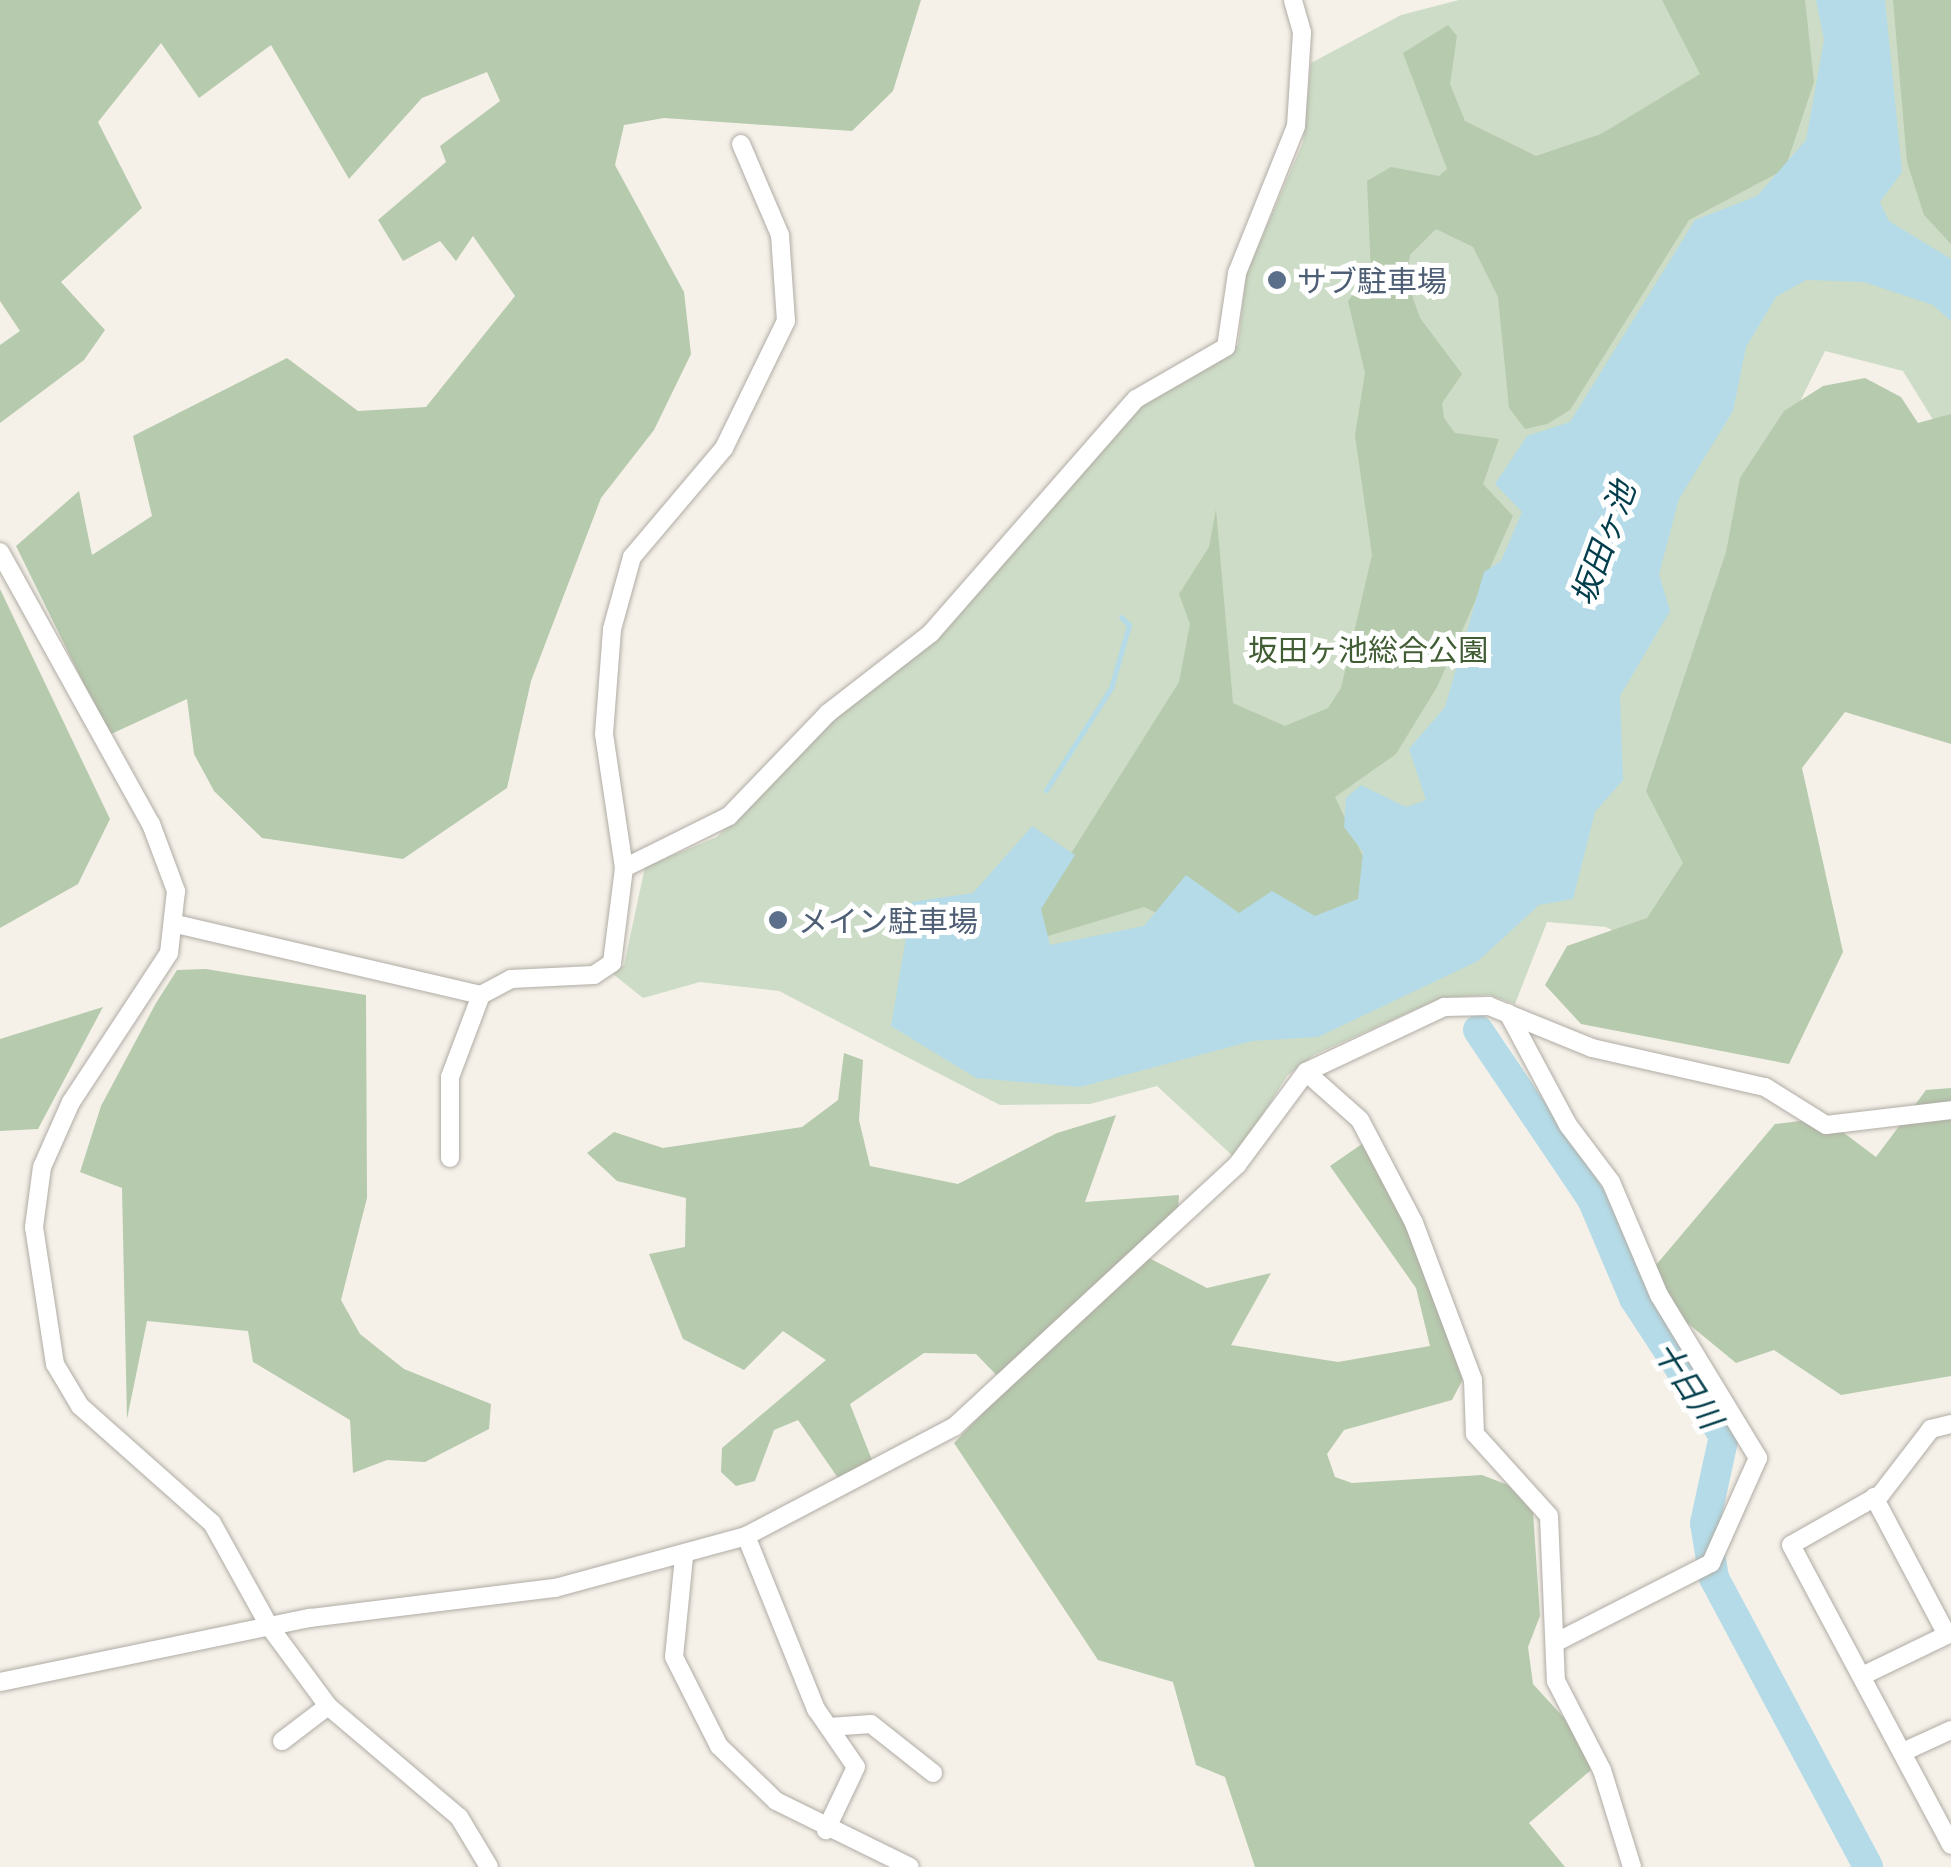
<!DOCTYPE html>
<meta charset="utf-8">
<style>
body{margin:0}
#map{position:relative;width:1951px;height:1867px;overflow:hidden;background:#f5f1e9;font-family:Barlow,"Noto Sans JP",sans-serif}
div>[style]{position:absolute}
.green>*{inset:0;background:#cddcc6}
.forest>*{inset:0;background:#b6caad}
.water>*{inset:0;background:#b4dbe7}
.stream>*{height:5px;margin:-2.5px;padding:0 2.5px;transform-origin:2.5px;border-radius:2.5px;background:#b4dbe7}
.river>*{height:30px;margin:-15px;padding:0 15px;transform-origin:15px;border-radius:15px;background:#b4dbe7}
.roads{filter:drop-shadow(0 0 2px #b0aca5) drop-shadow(0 0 2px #b0aca5)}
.minor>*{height:18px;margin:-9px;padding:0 9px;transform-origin:9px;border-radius:9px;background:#fff}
.dots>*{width:28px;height:28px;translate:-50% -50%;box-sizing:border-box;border:5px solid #fff;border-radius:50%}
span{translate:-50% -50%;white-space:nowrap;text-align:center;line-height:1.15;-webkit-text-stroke:10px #fff;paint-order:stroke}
.service-label{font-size:30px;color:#4e5e75}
.left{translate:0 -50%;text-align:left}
.park-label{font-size:30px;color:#415d33}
.water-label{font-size:32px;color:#023d4b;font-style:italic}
</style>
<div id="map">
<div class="green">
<div style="clip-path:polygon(1459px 0,1951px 0,1951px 449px,1903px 371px,1825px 351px,1735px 533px,1686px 970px,1606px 927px,1547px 922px,1515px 1004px,1489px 995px,1441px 998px,1314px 1055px,1287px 1076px,1235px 1158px,1157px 1086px,1090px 1104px,1000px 1105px,779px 991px,700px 982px,643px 998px,613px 974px,624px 965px,645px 867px,717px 837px,834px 719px,941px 636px,1140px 406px,1238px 345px,1246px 275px,1303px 142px,1311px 63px,1401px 15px)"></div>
</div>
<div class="forest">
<div style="clip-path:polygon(0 0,921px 0,893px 91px,852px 131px,664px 118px,624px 125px,615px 165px,684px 292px,691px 354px,654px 430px,601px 498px,531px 681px,507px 788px,403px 859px,262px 838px,214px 791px,194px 754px,187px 699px,109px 735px,16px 546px,79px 491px,92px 555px,152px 516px,133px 436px,287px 358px,358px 411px,426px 407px,515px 296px,473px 236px,456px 261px,440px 241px,403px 261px,378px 220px,446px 162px,440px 146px,500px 101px,487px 72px,422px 98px,349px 179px,271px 45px,199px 98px,161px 43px,98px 122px,142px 208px,61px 282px,105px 330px,84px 360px,0 423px,0 345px,20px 331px,0 301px)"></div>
<div style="clip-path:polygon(1662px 0,1805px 0,1814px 82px,1785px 169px,1689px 220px,1570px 410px,1547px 424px,1525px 429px,1509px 408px,1498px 297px,1473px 247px,1436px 229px,1410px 255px,1406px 278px,1420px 318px,1462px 374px,1442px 403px,1444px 418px,1455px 433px,1499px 439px,1483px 484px,1513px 516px,1437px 687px,1396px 754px,1335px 797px,1368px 867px,1366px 921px,1216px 941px,1144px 907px,1038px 939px,1038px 906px,1179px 682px,1190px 624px,1179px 594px,1209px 547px,1216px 509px,1233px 703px,1285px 726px,1328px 708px,1341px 688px,1372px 555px,1355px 435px,1365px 373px,1348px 301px,1371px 272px,1367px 181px,1391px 167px,1439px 176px,1447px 169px,1403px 53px,1448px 25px,1457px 36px,1450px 84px,1465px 121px,1536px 156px,1601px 134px,1700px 74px)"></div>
<div style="clip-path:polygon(1893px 0,1951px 0,1951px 244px,1924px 215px,1907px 162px)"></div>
<div style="clip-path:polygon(1865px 378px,1901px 397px,1918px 423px,1951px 414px,1951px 744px,1845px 712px,1802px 768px,1843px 952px,1789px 1064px,1581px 1024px,1545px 985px,1567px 946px,1647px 918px,1683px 863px,1646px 791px,1726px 552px,1740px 478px,1784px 411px,1823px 386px)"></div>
<div style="clip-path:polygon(0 589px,110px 819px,78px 884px,0 928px)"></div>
<div style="clip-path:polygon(206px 969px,366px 995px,367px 1198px,341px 1300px,360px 1334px,404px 1369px,491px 1404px,489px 1429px,425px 1462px,387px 1460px,353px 1473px,350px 1420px,253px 1362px,248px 1331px,147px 1321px,127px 1419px,122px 1188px,80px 1172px,101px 1106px,156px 1003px,177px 970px)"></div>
<div style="clip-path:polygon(103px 1007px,38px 1129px,0 1131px,0 1039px)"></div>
<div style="clip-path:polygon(844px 1053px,863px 1060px,859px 1120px,870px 1166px,958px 1184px,1057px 1133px,1116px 1115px,1085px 1202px,1179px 1195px,1177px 1230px,1149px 1258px,1207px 1288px,1271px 1273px,1231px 1345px,1338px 1362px,1430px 1346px,1416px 1288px,1330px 1166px,1362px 1144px,1406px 1224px,1464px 1377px,1452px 1400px,1344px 1430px,1327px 1454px,1335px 1477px,1352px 1483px,1482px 1475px,1508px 1485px,1533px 1512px,1540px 1616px,1528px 1647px,1533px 1684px,1576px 1731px,1591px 1770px,1529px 1823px,1565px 1867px,1255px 1867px,1225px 1777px,1196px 1765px,1173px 1682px,1098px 1660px,954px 1443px,1008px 1387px,976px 1354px,924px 1353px,850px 1404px,872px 1460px,838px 1478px,798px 1420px,774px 1430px,755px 1481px,736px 1486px,721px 1472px,722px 1448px,826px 1360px,783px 1331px,744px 1370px,683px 1339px,649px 1254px,685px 1247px,686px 1198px,617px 1181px,587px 1153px,614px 1132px,663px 1148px,802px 1127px,838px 1100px)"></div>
<div style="clip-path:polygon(1951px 1088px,1951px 1376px,1841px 1395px,1774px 1350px,1736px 1363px,1640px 1284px,1775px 1124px,1824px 1118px,1876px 1157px,1926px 1090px)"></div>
</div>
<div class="water">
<div style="clip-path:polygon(1816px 0,1885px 0,1902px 172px,1880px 202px,1889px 221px,1951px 259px,1951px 321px,1933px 305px,1864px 282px,1806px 280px,1776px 297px,1746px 347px,1733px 411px,1679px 499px,1659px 574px,1670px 611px,1620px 696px,1623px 780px,1595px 812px,1573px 899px,1539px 905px,1478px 961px,1318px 1037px,1252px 1041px,1080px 1087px,976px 1078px,891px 1026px,912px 902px,973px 893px,1032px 826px,1075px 855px,1041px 909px,1050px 945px,1144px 926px,1186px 875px,1239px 913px,1272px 891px,1315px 916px,1358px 899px,1363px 852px,1344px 827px,1346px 798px,1361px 785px,1406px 807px,1426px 800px,1409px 749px,1445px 707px,1484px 572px,1501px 561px,1522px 512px,1495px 484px,1527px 436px,1570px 422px,1695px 220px,1757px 196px,1806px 140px,1824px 40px)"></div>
</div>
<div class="stream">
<div style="left:1046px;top:790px;width:121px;rotate:-57.5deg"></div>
<div style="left:1111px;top:688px;width:66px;rotate:-74.1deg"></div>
<div style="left:1129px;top:625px;width:11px;rotate:-135deg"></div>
</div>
<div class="river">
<div style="left:1478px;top:1030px;width:204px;rotate:56deg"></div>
<div style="left:1592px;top:1199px;width:108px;rotate:67deg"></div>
<div style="left:1634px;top:1298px;width:165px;rotate:56.9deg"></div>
<div style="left:1724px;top:1436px;width:89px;rotate:102.3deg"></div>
<div style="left:1705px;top:1523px;width:56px;rotate:80.7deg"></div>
<div style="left:1714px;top:1578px;width:327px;rotate:61.9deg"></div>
</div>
<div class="roads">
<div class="minor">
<div style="left:0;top:552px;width:311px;rotate:61deg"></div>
<div style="left:151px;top:824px;width:72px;rotate:69.5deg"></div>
<div style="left:176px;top:891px;width:62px;rotate:96.4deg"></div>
<div style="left:169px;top:953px;width:178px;rotate:123.3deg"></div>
<div style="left:71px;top:1102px;width:71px;rotate:114deg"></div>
<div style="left:42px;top:1167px;width:61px;rotate:97.6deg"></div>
<div style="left:34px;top:1227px;width:139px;rotate:81.3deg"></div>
<div style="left:55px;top:1364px;width:49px;rotate:59.2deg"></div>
<div style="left:80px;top:1406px;width:176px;rotate:41.6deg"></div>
<div style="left:212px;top:1523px;width:118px;rotate:61deg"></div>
<div style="left:269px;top:1626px;width:99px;rotate:53.6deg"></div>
<div style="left:328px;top:1706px;width:172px;rotate:40.3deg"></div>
<div style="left:459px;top:1817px;width:58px;rotate:59deg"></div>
<div style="left:624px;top:868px;width:117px;rotate:-26.3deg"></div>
<div style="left:729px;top:816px;width:143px;rotate:-46.1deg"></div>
<div style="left:828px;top:713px;width:130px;rotate:-37.8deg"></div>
<div style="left:931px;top:633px;width:311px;rotate:-48.8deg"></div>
<div style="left:1136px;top:399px;width:104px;rotate:-30deg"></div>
<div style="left:1226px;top:347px;width:75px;rotate:-81.5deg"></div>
<div style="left:1237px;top:273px;width:158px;rotate:-68.1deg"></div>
<div style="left:1296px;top:126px;width:94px;rotate:-86.3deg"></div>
<div style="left:1302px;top:32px;width:33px;rotate:-106deg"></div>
<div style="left:176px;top:924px;width:313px;rotate:13.1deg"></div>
<div style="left:481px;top:995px;width:34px;rotate:-28deg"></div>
<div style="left:511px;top:979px;width:83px;rotate:-2.8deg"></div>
<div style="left:594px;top:975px;width:22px;rotate:-34deg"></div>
<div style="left:612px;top:963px;width:96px;rotate:-82.8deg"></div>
<div style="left:624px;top:868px;width:135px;rotate:-98.5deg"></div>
<div style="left:604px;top:734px;width:105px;rotate:-85.6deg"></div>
<div style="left:612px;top:629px;width:75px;rotate:-74.5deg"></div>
<div style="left:632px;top:557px;width:143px;rotate:-49.8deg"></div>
<div style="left:724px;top:448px;width:141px;rotate:-64deg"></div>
<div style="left:786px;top:321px;width:86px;rotate:-94deg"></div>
<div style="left:780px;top:235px;width:99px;rotate:-113.2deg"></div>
<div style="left:1508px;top:1013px;width:127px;rotate:61.8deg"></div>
<div style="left:1568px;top:1125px;width:71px;rotate:53deg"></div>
<div style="left:1611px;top:1182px;width:123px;rotate:67deg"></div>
<div style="left:1659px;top:1295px;width:191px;rotate:58.7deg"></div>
<div style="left:1758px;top:1458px;width:115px;rotate:114.1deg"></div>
<div style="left:1711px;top:1563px;width:175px;rotate:152.9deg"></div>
<div style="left:1306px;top:1072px;width:72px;rotate:41.6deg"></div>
<div style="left:1360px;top:1120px;width:116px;rotate:62.3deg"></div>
<div style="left:1414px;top:1223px;width:168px;rotate:69.4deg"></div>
<div style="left:1473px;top:1380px;width:54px;rotate:87.9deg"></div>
<div style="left:1475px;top:1434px;width:110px;rotate:47.9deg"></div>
<div style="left:1549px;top:1516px;width:165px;rotate:87.6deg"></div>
<div style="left:1556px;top:1681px;width:100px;rotate:62.7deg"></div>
<div style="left:1602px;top:1770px;width:102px;rotate:72.8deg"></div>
<div style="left:450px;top:1158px;width:81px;rotate:-90deg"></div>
<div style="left:450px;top:1077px;width:88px;rotate:-69.3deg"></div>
<div style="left:1951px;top:1424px;width:21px;rotate:166deg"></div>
<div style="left:1931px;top:1429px;width:82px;rotate:127.6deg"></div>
<div style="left:1881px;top:1494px;width:103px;rotate:150.5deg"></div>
<div style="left:1791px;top:1545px;width:340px;rotate:61.9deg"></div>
<div style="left:1874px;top:1497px;width:156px;rotate:62.1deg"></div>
<div style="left:746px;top:1536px;width:187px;rotate:68deg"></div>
<div style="left:816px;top:1709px;width:70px;rotate:55.4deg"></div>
<div style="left:856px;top:1767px;width:70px;rotate:115.5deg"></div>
<div style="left:684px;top:1557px;width:100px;rotate:95.7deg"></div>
<div style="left:674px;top:1657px;width:100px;rotate:63.2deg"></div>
<div style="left:719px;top:1746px;width:79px;rotate:44deg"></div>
<div style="left:776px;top:1801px;width:149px;rotate:26.2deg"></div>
<div style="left:1862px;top:1676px;width:99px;rotate:-25.8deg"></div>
<div style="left:0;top:1682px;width:317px;rotate:-11.7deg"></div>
<div style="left:310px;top:1618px;width:247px;rotate:-7deg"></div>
<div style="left:555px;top:1588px;width:198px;rotate:-15.2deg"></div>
<div style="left:746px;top:1536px;width:235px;rotate:-27.7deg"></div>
<div style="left:954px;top:1427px;width:386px;rotate:-42.8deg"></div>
<div style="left:1237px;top:1165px;width:116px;rotate:-53.4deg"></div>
<div style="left:1306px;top:1072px;width:153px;rotate:-25.2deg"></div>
<div style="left:1444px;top:1007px;width:45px;rotate:-1.3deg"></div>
<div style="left:1489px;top:1006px;width:111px;rotate:22.2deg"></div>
<div style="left:1592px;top:1048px;width:177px;rotate:12.7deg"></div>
<div style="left:1765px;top:1087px;width:72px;rotate:31.9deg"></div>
<div style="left:1826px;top:1125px;width:126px;rotate:-6.8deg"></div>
<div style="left:829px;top:1727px;width:42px;rotate:-4.1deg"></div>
<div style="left:871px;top:1724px;width:79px;rotate:38.3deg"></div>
<div style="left:282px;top:1741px;width:58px;rotate:-37.3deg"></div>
<div style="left:1903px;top:1752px;width:53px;rotate:-24.6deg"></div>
</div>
</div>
<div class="dots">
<div style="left:1277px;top:280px;background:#5c6f8a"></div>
<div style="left:778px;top:920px;background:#5c6f8a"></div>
</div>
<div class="service-label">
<span class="left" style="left:1297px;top:280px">サブ駐車場</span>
<span class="left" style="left:798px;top:920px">メイン駐車場</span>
</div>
<div class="park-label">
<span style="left:1368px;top:649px">坂田ヶ池総合公園</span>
</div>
<div class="water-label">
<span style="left:1602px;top:543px;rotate:-70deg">坂田ヶ池</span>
<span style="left:1689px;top:1384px;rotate:57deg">十日川</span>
</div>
</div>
